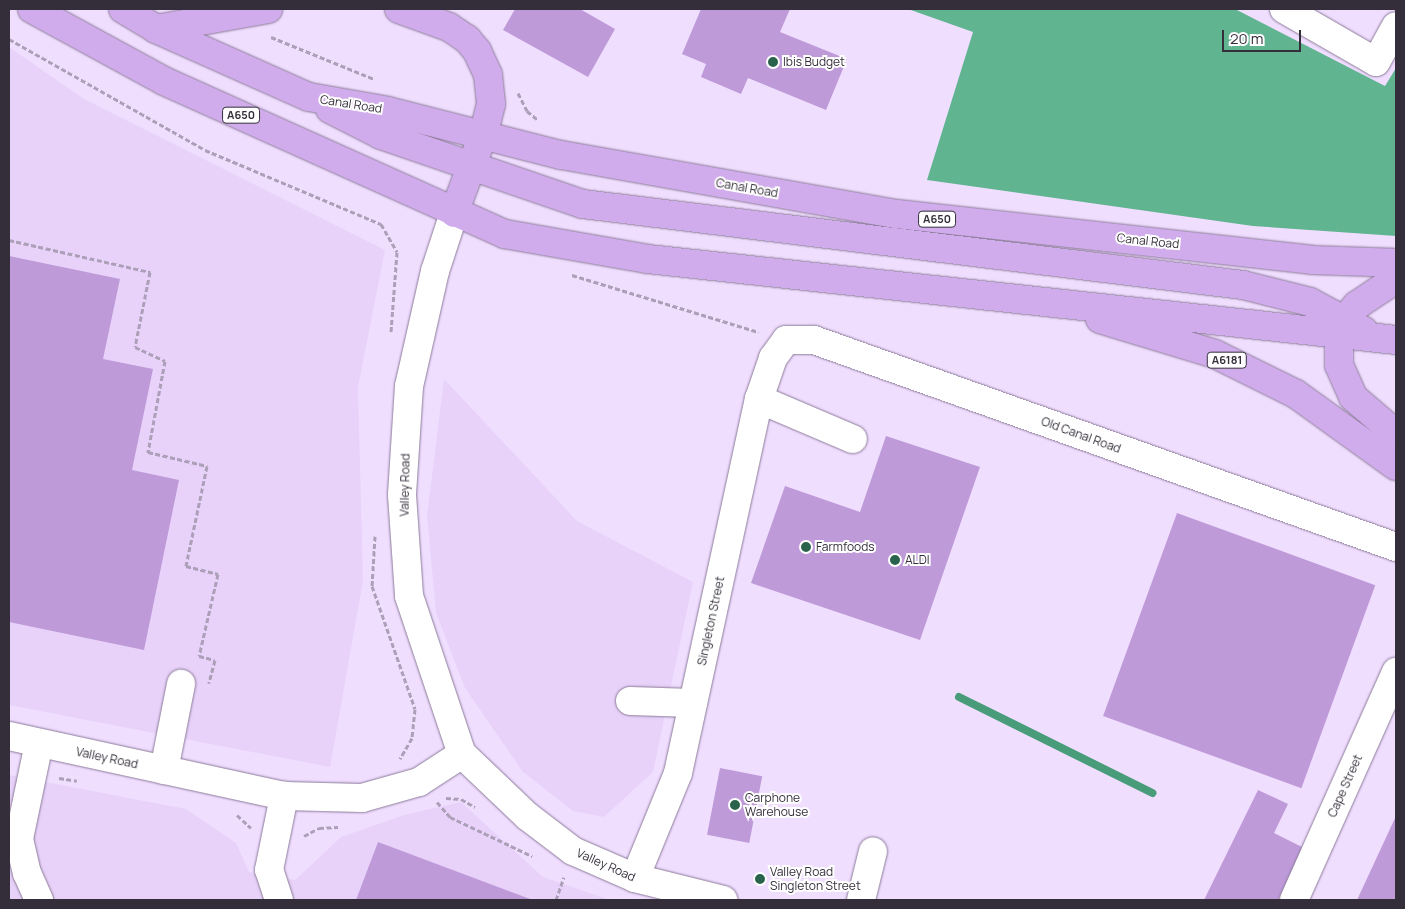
<!DOCTYPE html>
<style>
body{margin:0}
#map{position:relative;width:1405px;height:909px;overflow:hidden;background:#f0deff;font-family:Manrope,sans-serif}
div>[style]{position:absolute}
.built>*{inset:0;background:#e8d2f9}
.forest>*{inset:0;background:#61b490}
.stream>*{height:8px;margin:-4px;padding:0 4px;transform-origin:4px;border-radius:4px;background:#489c79}
.building>*{inset:0;background:#be9ad9;transform-origin:0 0}
.path>*{height:3px;margin-top:-1.5px;transform-origin:0;background:repeating-linear-gradient(90deg,#ac9fb8 0 5px,transparent 0 7.5px)}
.roads{filter:drop-shadow(0 0 1px #8c7b99) drop-shadow(0 0 1px #8c7b99)}
.minor>*{height:28px;margin:-14px;padding:0 14px;transform-origin:14px;border-radius:14px;background:#fff}
.major>*{height:28px;margin:-14px;padding:0 14px;transform-origin:14px;border-radius:14px;background:#d1acec}
.dots>*{width:14px;height:14px;translate:-50% -50%;box-sizing:border-box;border:2px solid #fff;border-radius:50%}
span{translate:-50% -50%;white-space:nowrap;text-align:center;line-height:1.15;-webkit-text-stroke:4px #fff;paint-order:stroke}
.shield-label span{padding:1px 4px;background:#fff;border:1px solid;border-radius:4px;-webkit-text-stroke-width:0}
.shield-label{font-size:11px;color:#342e3a;font-weight:700}
.poi-label{font-size:12px;color:#342e3a}
.left{translate:0 -50%;text-align:left}
.street-label{font-size:12px;color:#342e3a}
.frame{position:absolute;inset:0;border:10px solid #342e3a;pointer-events:none}
.scale{position:absolute;left:1222px;top:30px;width:79px;height:22px;box-sizing:border-box;border:2px solid #342e3a;border-top:0;padding-left:6px;font-size:15px;line-height:18px;white-space:nowrap;color:#342e3a;-webkit-text-stroke:4px #fff;paint-order:stroke}
</style>
<div id="map">
<div class="built">
<div style="clip-path:polygon(9px 47px,84px 99px,385px 250px,358px 387px,363px 581px,330px 767px,9px 705px)"></div>
<div style="clip-path:polygon(444px 379px,577px 521px,693px 582px,653px 772px,604px 817px,573px 811px,523px 772px,465px 688px,436px 613px,427px 516px)"></div>
<div style="clip-path:polygon(9px 775px,186px 809px,236px 843px,249px 872px,295px 880px,341px 837px,404px 815px,461px 802px,543px 877px,610px 900px,9px 900px)"></div>
</div>
<div class="forest">
<div style="clip-path:polygon(908px 9px,1235px 9px,1385px 86px,1396px 68px,1396px 236px,1253px 226px,927px 180px,973px 32px)"></div>
</div>
<div class="stream">
<div style="left:959px;top:697px;width:216px;rotate:26.4deg"></div>
</div>
<div class="building">
<div style="clip-path:polygon(515px 9px,580px 9px,615px 29px,588px 77px,503px 30px)"></div>
<div style="clip-path:polygon(701px 9px,790px 9px,780px 32px,847px 59px,826px 110px,748px 78px,741px 94px,701px 77px,706px 64px,682px 54px)"></div>
<div style="clip-path:polygon(9px 256px,120px 279px,103px 359px,153px 369px,132px 470px,179px 480px,144px 650px,9px 622px)"></div>
<div style="clip-path:polygon(886px 436px,980px 467px,920px 640px,751px 583px,785px 486px,860px 512px)"></div>
<div style="left:1177px;top:513px;width:211px;height:216px;rotate:20deg"></div>
<div style="left:720px;top:768px;width:43px;height:68px;rotate:11deg"></div>
<div style="clip-path:polygon(1258px 790px,1288px 804px,1274px 833px,1306px 849px,1282px 900px,1204px 900px)"></div>
<div style="clip-path:polygon(1396px 816px,1396px 900px,1357px 900px)"></div>
<div style="clip-path:polygon(378px 842px,533px 900px,356px 900px)"></div>
</div>
<div class="path">
<div style="left:271px;top:37px;width:111px;rotate:22.2deg"></div>
<div style="left:9px;top:39px;width:225px;rotate:29.5deg"></div>
<div style="left:205px;top:150px;width:191px;rotate:22.8deg"></div>
<div style="left:381px;top:224px;width:32px;rotate:60deg"></div>
<div style="left:397px;top:252px;width:80px;rotate:94.3deg"></div>
<div style="left:518px;top:93px;width:20px;rotate:63deg"></div>
<div style="left:527px;top:111px;width:14px;rotate:39deg"></div>
<div style="left:9px;top:240px;width:145px;rotate:12.8deg"></div>
<div style="left:150px;top:272px;width:76px;rotate:101.3deg"></div>
<div style="left:135px;top:347px;width:33px;rotate:25deg"></div>
<div style="left:165px;top:361px;width:93px;rotate:100.6deg"></div>
<div style="left:148px;top:452px;width:61px;rotate:13.3deg"></div>
<div style="left:207px;top:466px;width:102px;rotate:101.9deg"></div>
<div style="left:186px;top:566px;width:33px;rotate:14deg"></div>
<div style="left:218px;top:574px;width:84px;rotate:103deg"></div>
<div style="left:199px;top:656px;width:16px;rotate:14deg"></div>
<div style="left:215px;top:660px;width:24px;rotate:105deg"></div>
<div style="left:572px;top:275px;width:195px;rotate:17deg"></div>
<div style="left:375px;top:536px;width:50px;rotate:93.4deg"></div>
<div style="left:372px;top:586px;width:130px;rotate:70.7deg"></div>
<div style="left:415px;top:709px;width:29px;rotate:96deg"></div>
<div style="left:412px;top:738px;width:24px;rotate:120deg"></div>
<div style="left:59px;top:778px;width:18px;rotate:9deg"></div>
<div style="left:446px;top:798px;width:15px;rotate:4deg"></div>
<div style="left:461px;top:799px;width:16px;rotate:30deg"></div>
<div style="left:437px;top:802px;width:20px;rotate:49deg"></div>
<div style="left:450px;top:817px;width:91px;rotate:25.4deg"></div>
<div style="left:237px;top:815px;width:19px;rotate:43deg"></div>
<div style="left:304px;top:836px;width:17px;rotate:-28deg"></div>
<div style="left:319px;top:828px;width:19px;rotate:-3deg"></div>
<div style="left:556px;top:900px;width:24px;rotate:-71deg"></div>
</div>
<div class="roads">
<div class="minor">
<div style="left:1284px;top:9px;width:106px;rotate:29.9deg"></div>
<div style="left:1376px;top:62px;width:41px;rotate:-60.9deg"></div>
<div style="left:454px;top:213px;width:61px;rotate:108.1deg"></div>
<div style="left:435px;top:271px;width:118px;rotate:102.7deg"></div>
<div style="left:409px;top:386px;width:109px;rotate:93.7deg"></div>
<div style="left:402px;top:495px;width:101px;rotate:86deg"></div>
<div style="left:409px;top:596px;width:167px;rotate:71.5deg"></div>
<div style="left:462px;top:754px;width:90px;rotate:43.6deg"></div>
<div style="left:527px;top:816px;width:58px;rotate:37.3deg"></div>
<div style="left:573px;top:851px;width:68px;rotate:23.5deg"></div>
<div style="left:635px;top:878px;width:91px;rotate:14deg"></div>
<div style="left:759px;top:399px;width:102px;rotate:23.1deg"></div>
<div style="left:630px;top:701px;width:63px;rotate:1.8deg"></div>
<div style="left:9px;top:736px;width:281px;rotate:12.3deg"></div>
<div style="left:284px;top:796px;width:78px;rotate:1.5deg"></div>
<div style="left:362px;top:798px;width:59px;rotate:-15.7deg"></div>
<div style="left:419px;top:782px;width:51px;rotate:-33.1deg"></div>
<div style="left:39px;top:743px;width:98px;rotate:101.8deg"></div>
<div style="left:19px;top:839px;width:35px;rotate:77deg"></div>
<div style="left:27px;top:873px;width:30px;rotate:66deg"></div>
<div style="left:164px;top:770px;width:88px;rotate:-78.8deg"></div>
<div style="left:635px;top:878px;width:113px;rotate:-67.7deg"></div>
<div style="left:678px;top:773px;width:383px;rotate:-77.8deg"></div>
<div style="left:759px;top:399px;width:43px;rotate:-71.1deg"></div>
<div style="left:773px;top:358px;width:22px;rotate:-54deg"></div>
<div style="left:786px;top:340px;width:28px"></div>
<div style="left:814px;top:340px;width:618px;rotate:19.58deg"></div>
<div style="left:279px;top:900px;width:32px;rotate:-108deg"></div>
<div style="left:269px;top:870px;width:76px;rotate:-78.5deg"></div>
<div style="left:861px;top:900px;width:50px;rotate:-76.2deg"></div>
<div style="left:1294px;top:900px;width:250px;rotate:-65.9deg"></div>
</div>
<div class="major">
<div style="left:32px;top:9px;width:150px;rotate:28.6deg"></div>
<div style="left:164px;top:81px;width:374px;rotate:24.2deg"></div>
<div style="left:505px;top:234px;width:145px;rotate:9.9deg"></div>
<div style="left:648px;top:259px;width:752px;rotate:6.18deg"></div>
<div style="left:123px;top:9px;width:39px;rotate:31deg"></div>
<div style="left:156px;top:29px;width:167px;rotate:24deg"></div>
<div style="left:309px;top:97px;width:80px;rotate:10deg"></div>
<div style="left:388px;top:111px;width:179px;rotate:14.3deg"></div>
<div style="left:561px;top:155px;width:341px;rotate:10deg"></div>
<div style="left:897px;top:214px;width:417px;rotate:6.3deg"></div>
<div style="left:1311px;top:260px;width:85px;rotate:2deg"></div>
<div style="left:399px;top:9px;width:53px;rotate:19.8deg"></div>
<div style="left:449px;top:27px;width:22px;rotate:34deg"></div>
<div style="left:467px;top:39px;width:16px;rotate:50deg"></div>
<div style="left:477px;top:51px;width:26px;rotate:65deg"></div>
<div style="left:488px;top:75px;width:29px;rotate:84deg"></div>
<div style="left:491px;top:104px;width:32px;rotate:104deg"></div>
<div style="left:483px;top:135px;width:83px;rotate:110.4deg"></div>
<div style="left:156px;top:29px;width:114px;rotate:-10.1deg"></div>
<div style="left:330px;top:109px;width:57px;rotate:27deg"></div>
<div style="left:381px;top:135px;width:213px;rotate:18.9deg"></div>
<div style="left:583px;top:204px;width:665px;rotate:7deg"></div>
<div style="left:1243px;top:285px;width:69px;rotate:14.2deg"></div>
<div style="left:1310px;top:302px;width:61px;rotate:28.2deg"></div>
<div style="left:1396px;top:279px;width:47px;rotate:146.3deg"></div>
<div style="left:1357px;top:305px;width:18px;rotate:131deg"></div>
<div style="left:1345px;top:319px;width:15px;rotate:113deg"></div>
<div style="left:1339px;top:333px;width:32px;rotate:90deg"></div>
<div style="left:1339px;top:365px;width:35px;rotate:66deg"></div>
<div style="left:1353px;top:397px;width:57px;rotate:40.7deg"></div>
<div style="left:1100px;top:319px;width:120px;rotate:16.9deg"></div>
<div style="left:1215px;top:354px;width:90px;rotate:26.3deg"></div>
<div style="left:1296px;top:394px;width:123px;rotate:35.8deg"></div>
</div>
</div>
<div class="dots">
<div style="left:773px;top:62px;background:#2a634c"></div>
<div style="left:806px;top:547px;background:#2a634c"></div>
<div style="left:895px;top:560px;background:#2a634c"></div>
<div style="left:735px;top:805px;background:#2a634c"></div>
<div style="left:760px;top:879px;background:#2a634c"></div>
</div>
<div class="shield-label">
<span style="left:241px;top:115px">A650</span>
<span style="left:937px;top:219px">A650</span>
<span style="left:1227px;top:360px">A6181</span>
</div>
<div class="poi-label">
<span class="left" style="left:783px;top:62px">Ibis Budget</span>
<span class="left" style="left:816px;top:547px">Farmfoods</span>
<span class="left" style="left:905px;top:560px">ALDI</span>
<span class="left" style="left:745px;top:805px">Carphone<br>Warehouse</span>
<span class="left" style="left:770px;top:879px">Valley Road<br>Singleton Street</span>
</div>
<div class="street-label">
<span style="left:351px;top:104px;rotate:9deg">Canal Road</span>
<span style="left:747px;top:188px;rotate:10deg">Canal Road</span>
<span style="left:1148px;top:241px;rotate:6deg">Canal Road</span>
<span style="left:1081px;top:435px;rotate:20deg">Old Canal Road</span>
<span style="left:405px;top:485px;rotate:-89deg">Valley Road</span>
<span style="left:711px;top:621px;rotate:-78deg">Singleton Street</span>
<span style="left:107px;top:758px;rotate:12deg">Valley Road</span>
<span style="left:1345px;top:786px;rotate:-66deg">Cape Street</span>
<span style="left:606px;top:865px;rotate:24deg">Valley Road</span>
</div>
<div class="frame"></div>
<div class="scale">20 m</div>
</div>
